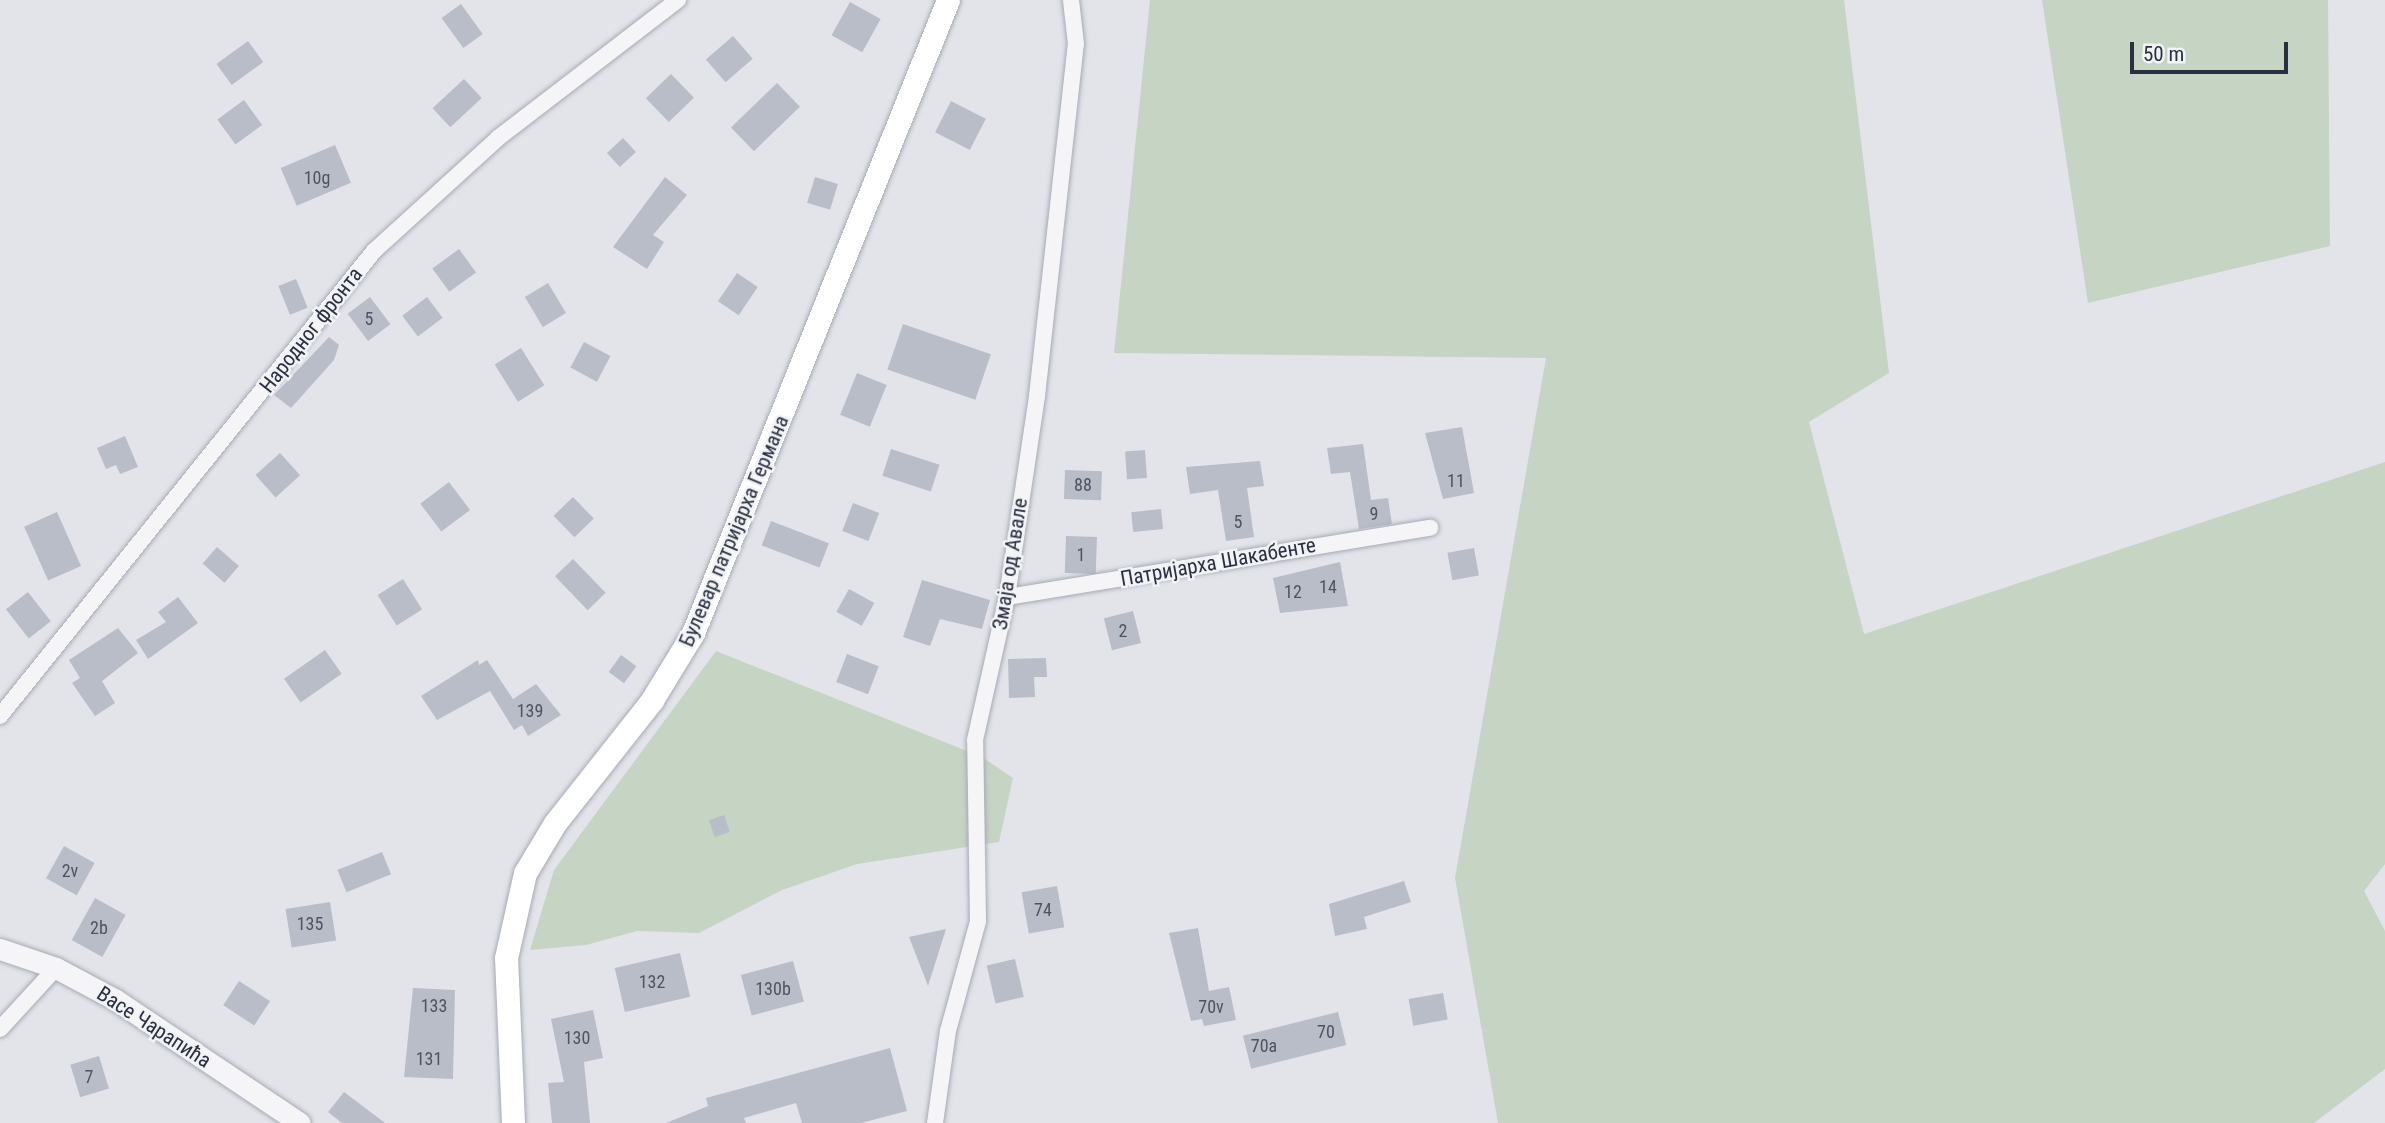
<!DOCTYPE html>
<meta charset="utf-8">
<style>
body{margin:0}
#map{position:relative;width:2385px;height:1123px;overflow:hidden;background:#e2e4ea;font-family:"Roboto Condensed",sans-serif}
div>[style]{position:absolute}
.green>*{inset:0;background:#c5d4c3}
.building>*{inset:0;background:#b9bdc7;transform-origin:0 0}
.roads{filter:drop-shadow(0 0 2px #a7aab4) drop-shadow(0 0 2px #a7aab4)}
.minor>*{height:16px;margin:-8px;padding:0 8px;transform-origin:8px;border-radius:8px;background:#f5f5f8}
.tertiary>*{height:21px;margin:-10.5px;padding:0 10.5px;transform-origin:10.5px;border-radius:10.5px;background:#f5f5f8}
.secondary>*{height:23px;margin:-11.5px;padding:0 11.5px;transform-origin:11.5px;border-radius:11.5px;background:#fff}
span{translate:-50% -50%;white-space:nowrap;text-align:center;line-height:1.15;-webkit-text-stroke:5px #f2f3f7;paint-order:stroke}
.number-label{font-size:18px;color:#4e5362}
.number-label span{-webkit-text-stroke-width:0}
.street-label{font-size:21px;color:#2a3041}
.scale{position:absolute;left:2130px;top:42px;width:158px;height:32px;box-sizing:border-box;border:4px solid #2a3041;border-top:0;padding-left:9px;font-size:21px;line-height:24px;white-space:nowrap;color:#2a3041;-webkit-text-stroke:5px #f2f3f7;paint-order:stroke}
</style>
<div id="map">
<div class="green">
<div style="clip-path:polygon(1150px 0,1844px 0,1889px 373px,1809px 422px,1864px 634px,2385px 462px,2385px 864px,2364px 891px,2385px 931px,2385px 1069px,2314px 1123px,1498px 1123px,1455px 878px,1546px 358px,1114px 353px)"></div>
<div style="clip-path:polygon(2042px 0,2328px 0,2330px 246px,2088px 303px)"></div>
<div style="clip-path:polygon(716px 651px,982px 757px,1013px 778px,999px 842px,857px 864px,782px 890px,699px 933px,637px 931px,586px 945px,530px 950px,554px 870px)"></div>
</div>
<div class="building">
<div style="left:850px;top:2px;width:35px;height:38px;rotate:29deg"></div>
<div style="left:461px;top:4px;width:37px;height:24px;rotate:54deg"></div>
<div style="left:733px;top:36px;width:30px;height:36px;rotate:49deg"></div>
<div style="left:248px;top:41px;width:26px;height:39px;rotate:54deg"></div>
<div style="left:671px;top:74px;width:33px;height:35px;rotate:46deg"></div>
<div style="left:464px;top:79px;width:26px;height:43px;rotate:47deg"></div>
<div style="left:777px;top:83px;width:33px;height:64px;rotate:46deg"></div>
<div style="left:244px;top:100px;width:31px;height:33px;rotate:54deg"></div>
<div style="left:951px;top:101px;width:39px;height:35px;rotate:27deg"></div>
<div style="left:623px;top:138px;width:19px;height:22px;rotate:47deg"></div>
<div style="left:335px;top:145px;width:41px;height:59px;rotate:67deg"></div>
<div style="clip-path:polygon(665px 177px,687px 195px,653px 235px,664px 242px,647px 269px,613px 247px)"></div>
<div style="left:815px;top:177px;width:24px;height:27px;rotate:17deg"></div>
<div style="left:459px;top:249px;width:29px;height:33px;rotate:54deg"></div>
<div style="left:737px;top:273px;width:25px;height:34px;rotate:34deg"></div>
<div style="left:296px;top:279px;width:31px;height:19px;rotate:68deg"></div>
<div style="left:548px;top:283px;width:35px;height:27px;rotate:59deg"></div>
<div style="left:370px;top:297px;width:34px;height:28px;rotate:53deg"></div>
<div style="left:427px;top:297px;width:26px;height:31px;rotate:53deg"></div>
<div style="left:903px;top:324px;width:93px;height:48px;rotate:19deg"></div>
<div style="clip-path:polygon(329px 337px,339px 345px,334px 360px,291px 408px,274px 395px)"></div>
<div style="left:584px;top:342px;width:30px;height:29px;rotate:28deg"></div>
<div style="left:521px;top:348px;width:44px;height:31px;rotate:58deg"></div>
<div style="left:857px;top:373px;width:32px;height:45px;rotate:22deg"></div>
<div style="clip-path:polygon(1462px 427px,1474px 493px,1443px 499px,1425px 433px)"></div>
<div style="clip-path:polygon(125px 436px,138px 467px,120px 474px,116px 465px,106px 469px,97px 448px)"></div>
<div style="clip-path:polygon(1363px 444px,1371px 500px,1388px 498px,1392px 524px,1359px 529px,1350px 472px,1331px 474px,1327px 448px)"></div>
<div style="left:891px;top:449px;width:51px;height:28px;rotate:18deg"></div>
<div style="left:1145px;top:450px;width:28px;height:20px;rotate:86deg"></div>
<div style="left:280px;top:453px;width:30px;height:33px;rotate:48deg"></div>
<div style="clip-path:polygon(1260px 461px,1264px 486px,1247px 488px,1254px 537px,1226px 541px,1218px 490px,1190px 494px,1186px 467px)"></div>
<div style="left:1065px;top:470px;width:37px;height:29px;rotate:2deg"></div>
<div style="left:449px;top:482px;width:35px;height:36px;rotate:53deg"></div>
<div style="left:573px;top:497px;width:30px;height:27px;rotate:46deg"></div>
<div style="left:853px;top:503px;width:28px;height:30px;rotate:21deg"></div>
<div style="left:1161px;top:509px;width:20px;height:30px;rotate:84deg"></div>
<div style="left:57px;top:512px;width:59px;height:36px;rotate:66deg"></div>
<div style="left:771px;top:521px;width:62px;height:26px;rotate:21deg"></div>
<div style="left:1066px;top:536px;width:31px;height:37px;rotate:2deg"></div>
<div style="left:217px;top:547px;width:29px;height:22px;rotate:41deg"></div>
<div style="left:1474px;top:548px;width:28px;height:27px;rotate:80deg"></div>
<div style="left:573px;top:559px;width:47px;height:25px;rotate:46deg"></div>
<div style="clip-path:polygon(1340px 562px,1348px 606px,1280px 613px,1273px 578px)"></div>
<div style="left:403px;top:579px;width:36px;height:30px;rotate:58deg"></div>
<div style="clip-path:polygon(922px 580px,990px 600px,982px 629px,940px 619px,930px 646px,903px 637px)"></div>
<div style="left:849px;top:589px;width:29px;height:26px;rotate:29deg"></div>
<div style="left:28px;top:592px;width:37px;height:28px;rotate:52deg"></div>
<div style="clip-path:polygon(178px 597px,198px 623px,148px 659px,136px 640px,166px 622px,158px 612px)"></div>
<div style="left:1133px;top:611px;width:33px;height:30px;rotate:76deg"></div>
<div style="clip-path:polygon(118px 628px,138px 653px,102px 681px,115px 703px,95px 716px,72px 683px,80px 678px,69px 660px)"></div>
<div style="left:325px;top:650px;width:29px;height:50px;rotate:55deg"></div>
<div style="left:847px;top:654px;width:34px;height:30px;rotate:21deg"></div>
<div style="left:621px;top:655px;width:19px;height:21px;rotate:36deg"></div>
<div style="clip-path:polygon(1046px 658px,1047px 677px,1034px 677px,1035px 697px,1009px 698px,1008px 659px)"></div>
<div style="clip-path:polygon(478px 660px,479px 665px,487px 660px,513px 699px,536px 684px,561px 715px,528px 736px,522px 725px,514px 730px,490px 691px,437px 720px,421px 696px)"></div>
<div style="left:724px;top:815px;width:18px;height:16px;rotate:71deg"></div>
<div style="left:64px;top:846px;width:35px;height:37px;rotate:29deg"></div>
<div style="left:382px;top:852px;width:24px;height:48px;rotate:68deg"></div>
<div style="clip-path:polygon(1404px 881px,1411px 902px,1364px 917px,1367px 929px,1335px 936px,1329px 904px)"></div>
<div style="left:1057px;top:886px;width:42px;height:36px;rotate:80deg"></div>
<div style="left:95px;top:898px;width:35px;height:48px;rotate:29deg"></div>
<div style="left:330px;top:902px;width:39px;height:45px;rotate:81deg"></div>
<div style="clip-path:polygon(1198px 928px,1209px 991px,1229px 987px,1236px 1020px,1204px 1026px,1202px 1019px,1191px 1021px,1169px 933px)"></div>
<div style="clip-path:polygon(946px 929px,928px 986px,909px 937px)"></div>
<div style="left:680px;top:953px;width:45px;height:67px;rotate:77deg"></div>
<div style="left:1015px;top:959px;width:39px;height:29px;rotate:77deg"></div>
<div style="left:793px;top:961px;width:42px;height:54px;rotate:75deg"></div>
<div style="left:239px;top:981px;width:37px;height:29px;rotate:33deg"></div>
<div style="clip-path:polygon(413px 988px,455px 990px,453px 1079px,404px 1077px)"></div>
<div style="left:1443px;top:993px;width:27px;height:35px;rotate:80deg"></div>
<div style="clip-path:polygon(593px 1010px,603px 1058px,584px 1062px,590px 1123px,552px 1123px,548px 1083px,564px 1082px,551px 1019px)"></div>
<div style="left:1338px;top:1012px;width:34px;height:98px;rotate:76deg"></div>
<div style="clip-path:polygon(890px 1048px,907px 1111px,861px 1123px,802px 1123px,796px 1103px,744px 1118px,746px 1123px,666px 1123px,708px 1106px,706px 1098px)"></div>
<div style="left:99px;top:1056px;width:34px;height:30px;rotate:73deg"></div>
<div style="clip-path:polygon(344px 1092px,385px 1123px,342px 1123px,328px 1112px)"></div>
</div>
<div class="roads">
<div class="minor">
<div style="left:1007px;top:597px;width:429px;rotate:-9.3deg"></div>
<div style="left:0;top:716px;width:597px;rotate:-51.19deg"></div>
<div style="left:374px;top:251px;width:168px;rotate:-42.3deg"></div>
<div style="left:498px;top:138px;width:227px;rotate:-37.5deg"></div>
<div style="left:0;top:1029px;width:83px;rotate:-47.4deg"></div>
<div style="left:935px;top:1123px;width:93px;rotate:-82deg"></div>
<div style="left:948px;top:1031px;width:114px;rotate:-74.7deg"></div>
<div style="left:978px;top:921px;width:181px;rotate:-90.9deg"></div>
<div style="left:975px;top:740px;width:147px;rotate:-77.4deg"></div>
<div style="left:1007px;top:597px;width:203px;rotate:-81.5deg"></div>
<div style="left:1037px;top:396px;width:354px;rotate:-83.7deg"></div>
<div style="left:1076px;top:44px;width:44px;rotate:-96.5deg"></div>
</div>
<div class="tertiary">
<div style="left:0;top:949px;width:59px;rotate:18.7deg"></div>
<div style="left:56px;top:968px;width:68px;rotate:28.1deg"></div>
<div style="left:116px;top:1000px;width:221px;rotate:33.8deg"></div>
</div>
<div class="secondary">
<div style="left:513px;top:1123px;width:165px;rotate:-92.4deg"></div>
<div style="left:506px;top:958px;width:87px;rotate:-77.4deg"></div>
<div style="left:525px;top:873px;width:58px;rotate:-59deg"></div>
<div style="left:555px;top:823px;width:157px;rotate:-51.7deg"></div>
<div style="left:652px;top:700px;width:79px;rotate:-58.5deg"></div>
<div style="left:693px;top:633px;width:682px;rotate:-68.06deg"></div>
</div>
</div>
<div class="number-label">
<span style="left:317px;top:178px">10g</span>
<span style="left:369px;top:319px">5</span>
<span style="left:1456px;top:481px">11</span>
<span style="left:1083px;top:485px">88</span>
<span style="left:1374px;top:514px">9</span>
<span style="left:1238px;top:522px">5</span>
<span style="left:1081px;top:555px">1</span>
<span style="left:1328px;top:587px">14</span>
<span style="left:1293px;top:592px">12</span>
<span style="left:1123px;top:631px">2</span>
<span style="left:530px;top:711px">139</span>
<span style="left:70px;top:871px">2v</span>
<span style="left:1043px;top:910px">74</span>
<span style="left:310px;top:924px">135</span>
<span style="left:99px;top:928px">2b</span>
<span style="left:652px;top:982px">132</span>
<span style="left:773px;top:989px">130b</span>
<span style="left:434px;top:1006px">133</span>
<span style="left:1211px;top:1007px">70v</span>
<span style="left:1326px;top:1032px">70</span>
<span style="left:577px;top:1038px">130</span>
<span style="left:1264px;top:1046px">70a</span>
<span style="left:429px;top:1059px">131</span>
<span style="left:89px;top:1077px">7</span>
</div>
<div class="street-label">
<span style="left:311px;top:330px;rotate:-52deg">Народног фронта</span>
<span style="left:734px;top:531px;rotate:-67deg">Булевар патријарха Германа</span>
<span style="left:1218px;top:562px;rotate:-10deg">Патријарха Шакабенте</span>
<span style="left:1010px;top:564px;rotate:-81deg">Змаја од Авале</span>
<span style="left:154px;top:1027px;rotate:33deg">Васе Чарапића</span>
</div>
<div class="scale">50 m</div>
</div>
